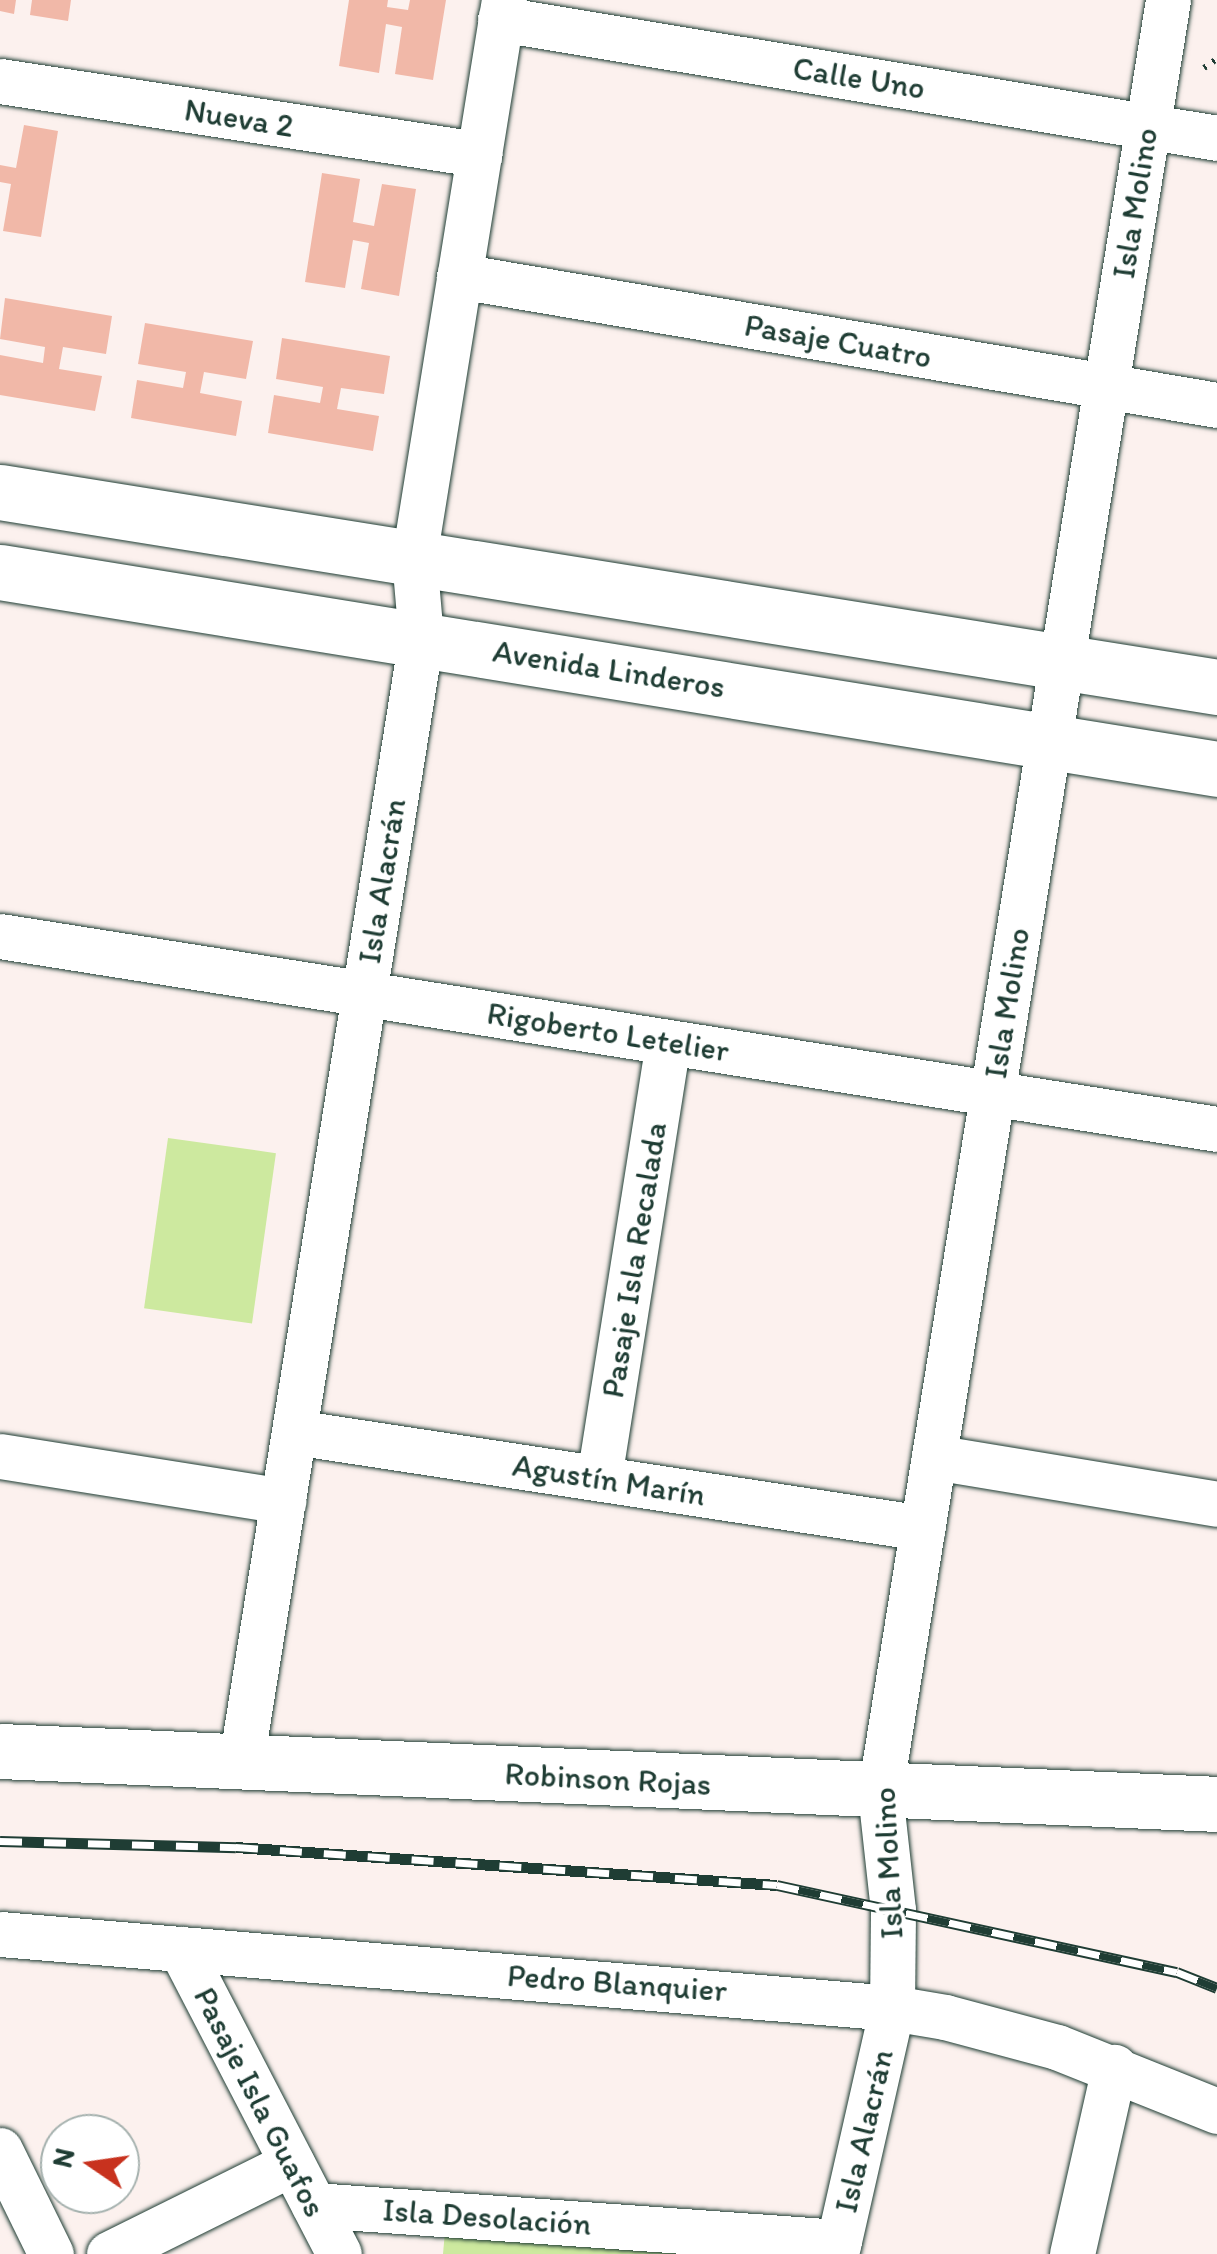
<!DOCTYPE html>
<meta charset="utf-8">
<style>
body{margin:0}
#map{position:relative;width:1217px;height:2254px;overflow:hidden;background:#fcf1ee;font-family:Itim,sans-serif}
div>[style]{position:absolute}
.green>*{inset:0;background:#cde99f;transform-origin:0 0}
.building>*{inset:0;background:#f1b8a8}
.path>*{height:6px;margin-top:-3px;transform-origin:0;background:repeating-linear-gradient(90deg,#1f3d34 0 2.5px,transparent 0 10.5px)}
.roads{filter:drop-shadow(0 0 2px #1f3d34) drop-shadow(0 0 2px #1f3d34)}
.minor>*{height:45px;margin:-22.5px;padding:0 22.5px;transform-origin:22.5px;border-radius:22.5px;background:#fff}
.tertiary>*{height:55px;margin:-27.5px;padding:0 27.5px;transform-origin:27.5px;border-radius:27.5px;background:#fff}
.rail>*{height:11px;margin-top:-5.5px;transform-origin:0;background:repeating-linear-gradient(90deg,#fff 0 22px,#1f3d34 0 44px);box-sizing:border-box;border-block:2px solid #1f3d34}
span{translate:-50% -50%;white-space:nowrap;text-align:center;line-height:1.15;-webkit-text-stroke:8px #fff;paint-order:stroke}
.street-label{font-size:32px;color:#1f3d34}
.north{position:absolute;left:40px;top:2114px;width:100px;height:100px;box-sizing:border-box;background:#fff;border:2px solid #a5b1ae;border-radius:50%;rotate:283deg;font-size:28px;font-weight:700;line-height:40px;text-align:center;color:#1f3d34}
.north::after{content:'';display:block;margin:auto;width:35px;height:45px;background:#c8321e;clip-path:polygon(50% 0,100% 100%,50% 72%,0 100%)}
</style>
<div id="map">
<div class="green">
<div style="left:168px;top:1138px;width:109px;height:172px;rotate:8deg"></div>
<div style="clip-path:polygon(446px 2220px,791px 2254px,443px 2254px)"></div>
</div>
<div class="building">
<div style="clip-path:polygon(0 0,16px 0,14px 14px,0 11px)"></div>
<div style="clip-path:polygon(32px 0,71px 0,68px 21px,30px 15px)"></div>
<div style="clip-path:polygon(349px 0,388px 0,387px 7px,408px 10px,410px 0,446px 0,433px 80px,395px 74px,402px 27px,386px 24px,379px 73px,339px 66px)"></div>
<div style="clip-path:polygon(24px 125px,58px 131px,41px 237px,3px 231px,11px 184px,0 182px,0 165px,16px 168px)"></div>
<div style="clip-path:polygon(322px 173px,360px 179px,353px 222px,374px 226px,382px 184px,416px 189px,399px 296px,361px 289px,369px 243px,353px 240px,345px 288px,305px 282px)"></div>
<div style="clip-path:polygon(5px 298px,112px 316px,106px 354px,63px 347px,59px 369px,102px 376px,95px 411px,0 395px,0 355px,43px 363px,45px 347px,0 339px)"></div>
<div style="clip-path:polygon(145px 323px,253px 341px,246px 379px,204px 372px,200px 393px,242px 401px,236px 436px,131px 418px,137px 380px,183px 388px,186px 372px,138px 364px)"></div>
<div style="clip-path:polygon(282px 338px,390px 356px,384px 394px,341px 388px,337px 409px,379px 416px,373px 451px,268px 433px,274px 395px,320px 403px,323px 387px,276px 379px)"></div>
</div>
<div class="path">
<div style="left:1204px;top:68px;width:16px;rotate:-35deg"></div>
</div>
<div class="roads">
<div class="minor">
<div style="left:500px;top:19px;width:727px;rotate:9.42deg"></div>
<div style="left:0;top:81px;width:485px;rotate:8.7deg"></div>
<div style="left:459px;top:276px;width:769px;rotate:9.66deg"></div>
<div style="left:0;top:936px;width:1232px;rotate:9.01deg"></div>
<div style="left:294px;top:1432px;width:636px;rotate:8.68deg"></div>
<div style="left:0;top:1456px;width:287px;rotate:9deg"></div>
<div style="left:934px;top:1457px;width:287px;rotate:9.4deg"></div>
<div style="left:599px;top:1478px;width:441px;rotate:-81deg"></div>
<div style="left:241px;top:1762px;width:1138px;rotate:-80.9deg"></div>
<div style="left:421px;top:638px;width:80px;rotate:-95deg"></div>
<div style="left:414px;top:558px;width:565px;rotate:-80.84deg"></div>
<div style="left:0;top:1934px;width:895px;rotate:4.74deg"></div>
<div style="left:892px;top:2008px;width:54px;rotate:9.6deg"></div>
<div style="left:945px;top:2017px;width:116px;rotate:15deg"></div>
<div style="left:1057px;top:2047px;width:172px;rotate:21.8deg"></div>
<div style="left:181px;top:1949px;width:343px;rotate:62.6deg"></div>
<div style="left:0;top:2150px;width:116px;rotate:63.9deg"></div>
<div style="left:314px;top:2205px;width:526px;rotate:4.03deg"></div>
<div style="left:109px;top:2254px;width:204px;rotate:-26.4deg"></div>
<div style="left:836px;top:2254px;width:252px;rotate:-77.2deg"></div>
<div style="left:892px;top:2008px;width:98px;rotate:-89.4deg"></div>
<div style="left:893px;top:1910px;width:119px;rotate:-96.3deg"></div>
<div style="left:880px;top:1792px;width:1815px;rotate:-80.87deg"></div>
<div style="left:1072px;top:2254px;width:192px;rotate:-77.3deg"></div>
</div>
<div class="tertiary">
<div style="left:0;top:492px;width:1233px;rotate:9.1deg"></div>
<div style="left:0;top:572px;width:1233px;rotate:9.19deg"></div>
<div style="left:0;top:1751px;width:1218px;rotate:2.49deg"></div>
</div>
</div>
<div class="rail">
<div style="left:0;top:1841px;width:236px;rotate:1.5deg"></div>
<div style="left:236px;top:1847px;width:542px;rotate:4.02deg"></div>
<div style="left:777px;top:1885px;width:409px;rotate:12.3deg"></div>
<div style="left:1177px;top:1972px;width:43px;rotate:21.8deg"></div>
</div>
<div class="street-label">
<span style="left:859px;top:78px;rotate:9deg">Calle Uno</span>
<span style="left:239px;top:118px;rotate:9deg">Nueva 2</span>
<span style="left:1135px;top:203px;rotate:-81deg">Isla Molino</span>
<span style="left:838px;top:341px;rotate:10deg">Pasaje Cuatro</span>
<span style="left:609px;top:669px;rotate:9deg">Avenida Linderos</span>
<span style="left:382px;top:881px;rotate:-81deg">Isla Alacrán</span>
<span style="left:1007px;top:1003px;rotate:-81deg">Isla Molino</span>
<span style="left:608px;top:1032px;rotate:9deg">Rigoberto Letelier</span>
<span style="left:634px;top:1260px;rotate:-81deg">Pasaje Isla Recalada</span>
<span style="left:609px;top:1480px;rotate:9deg">Agustín Marín</span>
<span style="left:608px;top:1779px;rotate:3deg">Robinson Rojas</span>
<span style="left:888px;top:1863px;rotate:-93deg">Isla Molino</span>
<span style="left:617px;top:1983px;rotate:4deg">Pedro Blanquier</span>
<span style="left:260px;top:2102px;rotate:63deg">Pasaje Isla Guafos</span>
<span style="left:864px;top:2131px;rotate:-77deg">Isla Alacrán</span>
<span style="left:487px;top:2217px;rotate:4deg">Isla Desolación</span>
</div>
<div class="north">N</div>
</div>
